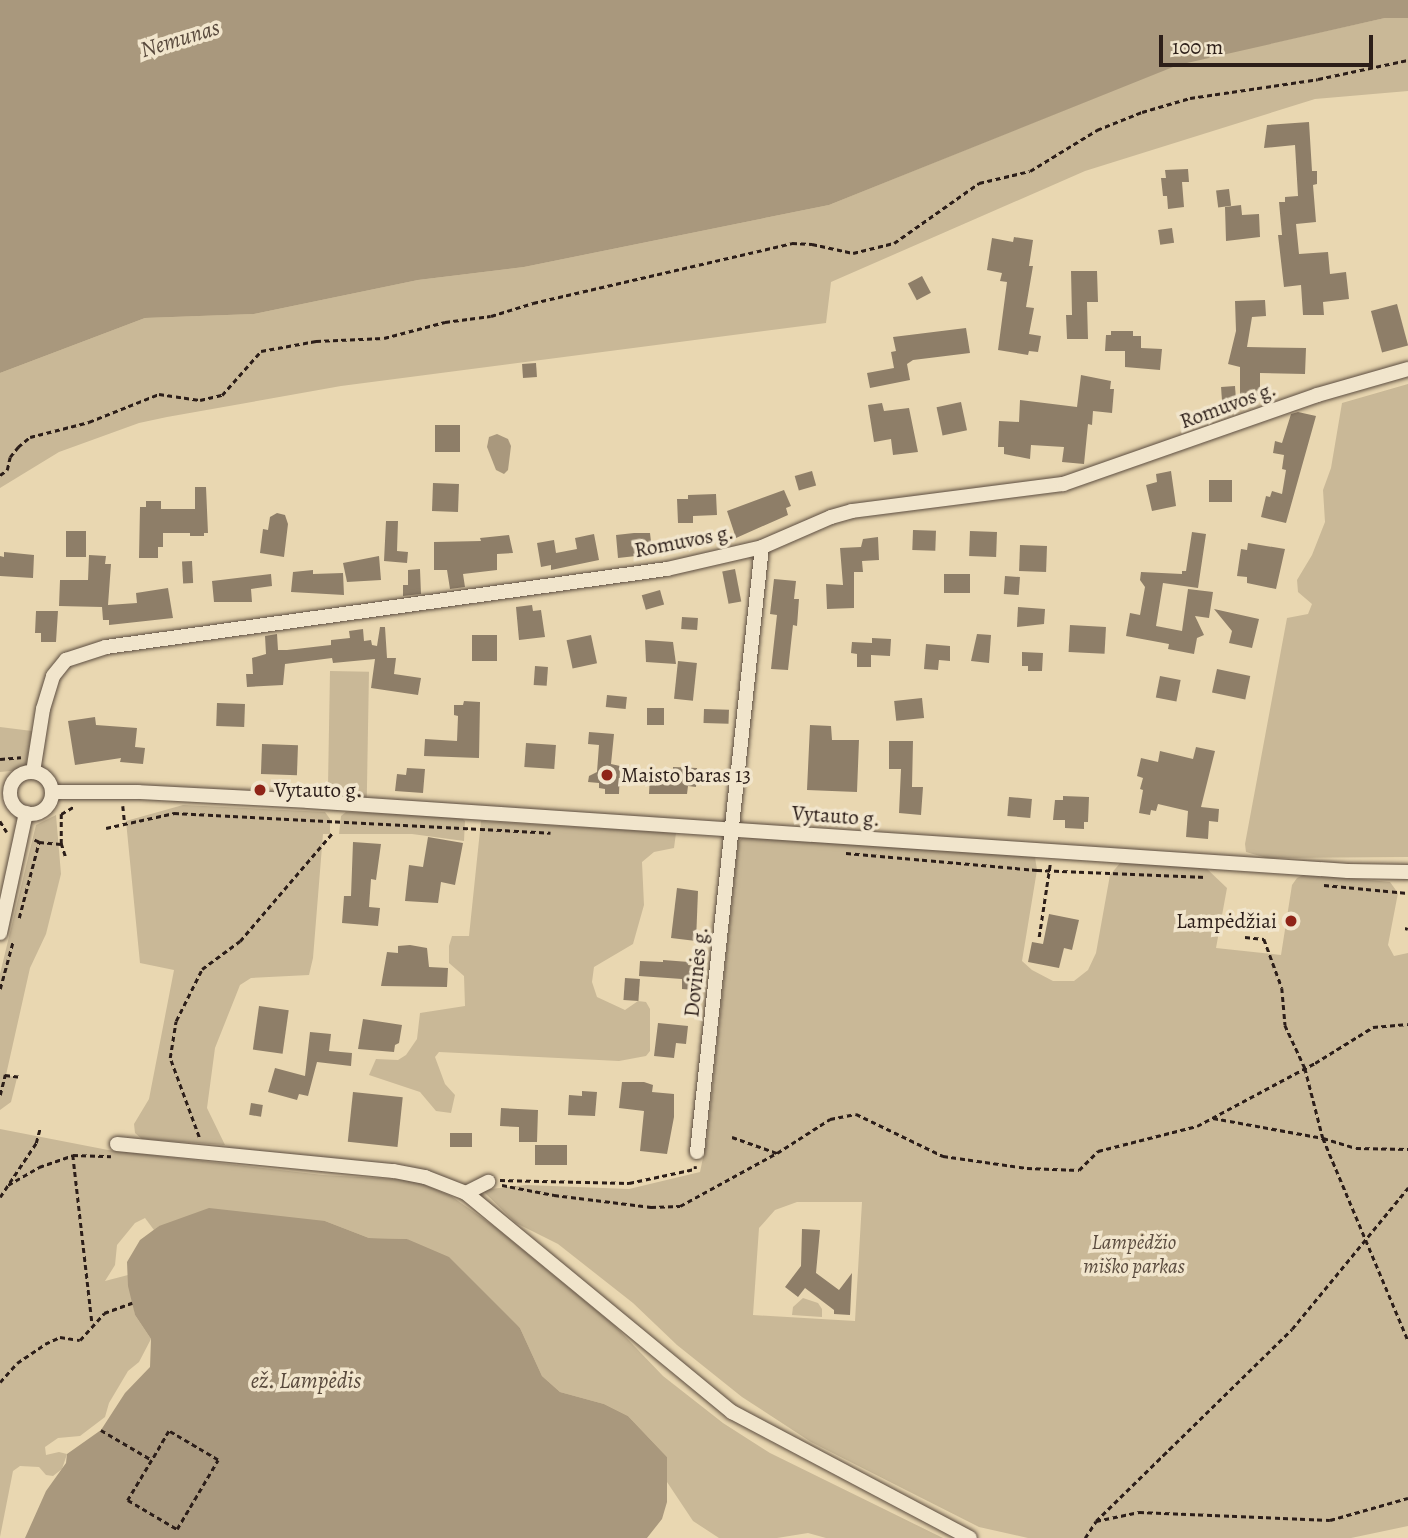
<!DOCTYPE html>
<meta charset="utf-8">
<style>
body{margin:0}
#map{position:relative;width:1408px;height:1538px;overflow:hidden;background:#e9d7b1;font-family:Alegreya,serif}
div>[style]{position:absolute}
.green>*{inset:0;background:#c9b897;transform-origin:0 0}
.water>*{inset:0;background:#a9987d}
.building>*{inset:0;background:#8e7e68;transform-origin:0 0}
.path>*{height:2.5px;margin-top:-1.25px;transform-origin:0;background:repeating-linear-gradient(90deg,#2c1e19 0 5px,transparent 0 8.5px)}
.roads{filter:drop-shadow(0 0 2px #5b4c3f) drop-shadow(0 0 2px #5b4c3f)}
.minor>*{height:14px;margin:-7px;padding:0 7px;transform-origin:7px;border-radius:7px;background:#f1e5cc}
.minor>.ring{margin:-7px;padding:0;box-sizing:content-box;background:none;border:14px solid #f1e5cc;border-radius:50%}
.dots>*{width:19px;height:19px;translate:-50% -50%;box-sizing:border-box;border:4px solid #f1e5cc;border-radius:50%}
span{translate:-50% -50%;white-space:nowrap;text-align:center;line-height:1.15;-webkit-text-stroke:7px #f1e5cc;paint-order:stroke}
.street-label{font-size:21px;color:#2c1e19}
.poi-label{font-size:21px;color:#2c1e19}
.left{translate:0 -50%;text-align:left}
.right{translate:-100% -50%;text-align:right}
.park-label{font-size:21px;color:#5b4c3f;font-style:italic}
.water-label{font-size:23px;color:#58493c;font-style:italic}
.scale{position:absolute;left:1159px;top:35px;width:214px;height:32px;box-sizing:border-box;border:4px solid #2c1e19;border-top:0;padding-left:9px;font-size:21px;line-height:24px;white-space:nowrap;color:#2c1e19;-webkit-text-stroke:5px #f1e5cc;paint-order:stroke}
</style>
<div id="map">
<div class="green">
<div style="clip-path:polygon(1385px 18px,1408px 18px,1408px 91px,1315px 99px,1085px 171px,831px 282px,826px 323px,341px 386px,167px 417px,139px 423px,59px 452px,0 488px,0 373px,145px 318px,254px 314px,418px 280px,524px 267px,829px 205px,1178px 64px)"></div>
<div style="clip-path:polygon(1408px 384px,1408px 857px,1267px 858px,1246px 852px,1245px 844px,1287px 618px,1308px 614px,1312px 604px,1298px 592px,1297px 580px,1312px 555px,1325px 522px,1323px 490px,1331px 468px,1342px 403px)"></div>
<div style="left:330px;top:671px;width:39px;height:126px;rotate:1deg"></div>
<div style="clip-path:polygon(0 727px,32px 731px,26px 765px,21px 770px,0 772px)"></div>
<div style="clip-path:polygon(183px 805px,325px 812px,330px 819px,330px 834px,323px 834px,313px 958px,309px 975px,251px 978px,240px 985px,215px 1048px,207px 1108px,225px 1145px,142px 1139px,135px 1133px,134px 1124px,149px 1099px,174px 970px,140px 963px,126px 821px)"></div>
<div style="clip-path:polygon(346px 812px,460px 816px,465px 821px,464px 841px,412px 834px,339px 834px,341px 816px)"></div>
<div style="clip-path:polygon(56px 815px,61px 874px,46px 934px,30px 968px,6px 1075px,17px 1078px,11px 1102px,0 1110px,0 974px,36px 825px)"></div>
<div style="clip-path:polygon(481px 821px,676px 833px,674px 848px,654px 852px,642px 862px,644px 905px,633px 944px,594px 967px,592px 982px,597px 997px,625px 1010px,638px 1001px,646px 1002px,650px 1009px,650px 1051px,646px 1056px,619px 1061px,439px 1052px,435px 1057px,445px 1084px,455px 1095px,451px 1113px,436px 1111px,420px 1092px,369px 1075px,376px 1059px,398px 1060px,406px 1055px,417px 1039px,420px 1013px,465px 1006px,464px 976px,449px 963px,449px 946px,452px 936px,469px 936px)"></div>
<div style="clip-path:polygon(evenodd,743px 837px,1035px 857px,1037px 870px,1022px 961px,1032px 970px,1053px 981px,1074px 981px,1088px 970px,1096px 953px,1110px 875px,1121px 862px,1206px 868px,1227px 888px,1216px 948px,1281px 955px,1292px 885px,1297px 878px,1305px 874px,1390px 882px,1398px 893px,1388px 945px,1394px 956px,1408px 953px,1408px 1526px,1351px 1538px,1028px 1538px,979px 1527px,811px 1442px,742px 1397px,677px 1345px,633px 1303px,558px 1244px,516px 1223px,482px 1190px,526px 1185px,629px 1189px,700px 1172px,707px 1139px,738px 843px,743px 837px,797px 1202px,862px 1202px,855px 1321px,753px 1315px,759px 1228px,775px 1210px,797px 1202px)"></div>
<div style="clip-path:polygon(0 1129px,108px 1150px,323px 1175px,413px 1180px,451px 1196px,495px 1227px,614px 1325px,663px 1376px,723px 1423px,770px 1453px,943px 1538px,826px 1538px,808px 1533px,777px 1538px,719px 1538px,693px 1521px,665px 1479px,667px 1457px,628px 1416px,604px 1404px,560px 1392px,542px 1376px,520px 1328px,407px 1239px,369px 1238px,325px 1221px,159px 1226px,154px 1230px,145px 1218px,135px 1223px,117px 1245px,115px 1265px,105px 1281px,128px 1275px,135px 1315px,151px 1339px,139px 1362px,128px 1371px,109px 1403px,105px 1417px,80px 1436px,58px 1438px,45px 1447px,46px 1455px,59px 1452px,67px 1454px,62px 1469px,53px 1476px,46px 1475px,39px 1467px,20px 1466px,13px 1471px,0 1537px)"></div>
<div style="clip-path:polygon(803px 1298px,818px 1303px,822px 1309px,822px 1317px,792px 1315px,793px 1307px)"></div>
</div>
<div class="water">
<div style="clip-path:polygon(0 0,1408px 0,1408px 18px,1385px 18px,1178px 65px,829px 205px,524px 267px,418px 280px,254px 314px,145px 318px,0 373px)"></div>
<div style="clip-path:polygon(497px 434px,508px 439px,511px 446px,508px 470px,504px 474px,496px 470px,487px 447px,489px 437px)"></div>
<div style="clip-path:polygon(209px 1208px,325px 1221px,369px 1238px,407px 1239px,449px 1257px,520px 1328px,542px 1376px,560px 1392px,604px 1404px,628px 1416px,667px 1457px,667px 1502px,662px 1519px,647px 1538px,25px 1538px,46px 1491px,66px 1463px,67px 1454px,101px 1430px,125px 1393px,150px 1367px,151px 1339px,135px 1315px,128px 1286px,127px 1262px,140px 1240px,159px 1226px)"></div>
</div>
<div class="building">
<div style="clip-path:polygon(1309px 122px,1312px 171px,1317px 171px,1317px 184px,1313px 185px,1316px 222px,1296px 224px,1299px 254px,1328px 252px,1330px 274px,1346px 272px,1349px 299px,1323px 302px,1324px 315px,1303px 315px,1301px 285px,1284px 287px,1278px 235px,1282px 235px,1279px 202px,1285px 202px,1285px 197px,1298px 196px,1295px 145px,1264px 148px,1267px 125px)"></div>
<div style="clip-path:polygon(1188px 169px,1189px 182px,1182px 182px,1184px 207px,1168px 209px,1167px 196px,1163px 196px,1161px 178px,1166px 178px,1165px 170px)"></div>
<div style="left:1229px;top:189px;width:17px;height:13px;rotate:83deg"></div>
<div style="clip-path:polygon(1241px 205px,1242px 215px,1259px 214px,1260px 237px,1226px 241px,1225px 207px)"></div>
<div style="left:1172px;top:228px;width:15px;height:14px;rotate:82deg"></div>
<div style="clip-path:polygon(1014px 237px,1033px 240px,1029px 266px,1033px 266px,1026px 307px,1034px 308px,1029px 334px,1041px 336px,1038px 352px,1029px 351px,1028px 355px,998px 350px,1007px 282px,1000px 281px,1002px 273px,987px 270px,992px 238px,1013px 242px)"></div>
<div style="clip-path:polygon(1071px 271px,1097px 271px,1098px 302px,1087px 302px,1088px 339px,1067px 339px,1066px 315px,1072px 315px)"></div>
<div style="left:922px;top:276px;width:19px;height:16px;rotate:62deg"></div>
<div style="clip-path:polygon(1265px 300px,1266px 316px,1252px 317px,1247px 347px,1306px 348px,1305px 374px,1260px 373px,1260px 396px,1240px 396px,1240px 367px,1228px 364px,1236px 331px,1235px 301px)"></div>
<div style="left:1397px;top:304px;width:43px;height:27px;rotate:75deg"></div>
<div style="clip-path:polygon(966px 328px,970px 353px,913px 360px,907px 364px,910px 380px,870px 388px,867px 373px,894px 368px,891px 352px,896px 351px,893px 337px)"></div>
<div style="clip-path:polygon(1111px 331px,1133px 331px,1133px 336px,1141px 336px,1141px 348px,1162px 349px,1160px 370px,1125px 367px,1125px 351px,1105px 351px,1106px 335px,1111px 335px)"></div>
<div style="left:536px;top:363px;width:14px;height:14px;rotate:86deg"></div>
<div style="clip-path:polygon(1081px 375px,1111px 381px,1110px 389px,1114px 389px,1112px 413px,1093px 411px,1092px 425px,1088px 424px,1084px 464px,1062px 462px,1064px 447px,1031px 445px,1030px 459px,1004px 454px,1004px 447px,998px 447px,999px 421px,1019px 422px,1020px 400px,1077px 407px)"></div>
<div style="left:1235px;top:386px;width:26px;height:14px;rotate:86deg"></div>
<div style="left:961px;top:402px;width:29px;height:25px;rotate:78deg"></div>
<div style="clip-path:polygon(882px 403px,884px 411px,909px 408px,918px 452px,893px 455px,891px 439px,874px 442px,868px 405px)"></div>
<div style="clip-path:polygon(1298px 412px,1316px 416px,1286px 523px,1261px 517px,1266px 496px,1270px 497px,1272px 491px,1282px 494px,1286px 470px,1282px 469px,1284px 455px,1273px 453px,1275px 441px,1282px 443px,1291px 414px)"></div>
<div style="left:435px;top:425px;width:25px;height:27px"></div>
<div style="left:812px;top:471px;width:15px;height:18px;rotate:74deg"></div>
<div style="clip-path:polygon(1171px 471px,1176px 506px,1152px 511px,1146px 485px,1157px 482px,1156px 474px)"></div>
<div style="left:1209px;top:480px;width:23px;height:22px"></div>
<div style="left:433px;top:483px;width:26px;height:28px;rotate:2deg"></div>
<div style="clip-path:polygon(195px 487px,206px 487px,208px 533px,204px 533px,204px 536px,190px 536px,190px 533px,163px 533px,163px 547px,158px 547px,158px 558px,139px 558px,140px 507px,146px 507px,146px 501px,161px 501px,161px 509px,195px 509px)"></div>
<div style="clip-path:polygon(784px 490px,791px 506px,786px 508px,788px 515px,736px 538px,727px 511px)"></div>
<div style="clip-path:polygon(716px 494px,717px 515px,693px 516px,693px 523px,678px 523px,677px 499px,688px 499px,688px 495px)"></div>
<div style="clip-path:polygon(277px 513px,285px 515px,288px 524px,284px 557px,260px 553px,263px 529px,268px 530px,270px 517px)"></div>
<div style="clip-path:polygon(386px 521px,398px 521px,397px 551px,408px 552px,407px 563px,384px 561px)"></div>
<div style="left:913px;top:530px;width:23px;height:20px;rotate:2deg"></div>
<div style="left:66px;top:531px;width:20px;height:26px"></div>
<div style="left:970px;top:531px;width:27px;height:25px;rotate:2deg"></div>
<div style="clip-path:polygon(1192px 532px,1206px 534px,1198px 588px,1163px 583px,1156px 626px,1182px 631px,1188px 589px,1213px 592px,1209px 618px,1195px 616px,1204px 635px,1197px 638px,1194px 654px,1168px 649px,1169px 644px,1126px 636px,1130px 613px,1140px 615px,1145px 587px,1140px 580px,1141px 572px,1182px 574px,1182px 571px,1186px 571px)"></div>
<div style="clip-path:polygon(634px 533px,650px 533px,652px 550px,636px 552px,636px 556px,618px 558px,616px 535px)"></div>
<div style="clip-path:polygon(594px 534px,599px 560px,551px 570px,551px 565px,541px 567px,537px 543px,554px 540px,556px 553px,577px 549px,575px 538px)"></div>
<div style="clip-path:polygon(509px 535px,513px 553px,497px 554px,497px 570px,463px 574px,465px 587px,450px 589px,447px 570px,434px 570px,434px 542px,481px 541px,480px 538px)"></div>
<div style="clip-path:polygon(878px 537px,879px 560px,862px 561px,863px 572px,854px 572px,854px 608px,827px 609px,826px 584px,843px 585px,840px 548px,861px 547px,863px 539px)"></div>
<div style="clip-path:polygon(1248px 543px,1285px 549px,1276px 589px,1247px 583px,1247px 577px,1237px 576px,1241px 549px,1247px 550px)"></div>
<div style="left:1020px;top:545px;width:27px;height:26px;rotate:2deg"></div>
<div style="clip-path:polygon(4px 552px,34px 555px,33px 578px,0 576px,0 556px,4px 557px)"></div>
<div style="clip-path:polygon(89px 555px,106px 556px,105px 564px,111px 564px,108px 605px,137px 603px,136px 593px,168px 588px,173px 618px,109px 625px,109px 620px,103px 620px,102px 607px,59px 606px,60px 580px,88px 580px)"></div>
<div style="clip-path:polygon(379px 556px,381px 580px,347px 582px,343px 563px)"></div>
<div style="left:192px;top:561px;width:22px;height:10px;rotate:87deg"></div>
<div style="clip-path:polygon(420px 569px,421px 594px,403px 596px,403px 585px,408px 585px,408px 570px)"></div>
<div style="left:735px;top:569px;width:33px;height:13px;rotate:79deg"></div>
<div style="clip-path:polygon(313px 570px,313px 574px,343px 573px,344px 595px,291px 592px,293px 572px)"></div>
<div style="clip-path:polygon(271px 574px,272px 586px,251px 589px,252px 602px,214px 602px,212px 581px)"></div>
<div style="left:970px;top:574px;width:19px;height:26px;rotate:90deg"></div>
<div style="left:1005px;top:576px;width:15px;height:18px;rotate:4deg"></div>
<div style="clip-path:polygon(774px 579px,796px 581px,794px 599px,799px 599px,797px 626px,793px 625px,788px 670px,771px 669px,777px 615px,770px 614px)"></div>
<div style="left:660px;top:590px;width:15px;height:19px;rotate:74deg"></div>
<div style="clip-path:polygon(532px 605px,533px 611px,541px 610px,545px 637px,519px 640px,516px 607px)"></div>
<div style="clip-path:polygon(1018px 607px,1045px 609px,1044px 624px,1017px 627px)"></div>
<div style="clip-path:polygon(1214px 609px,1259px 619px,1252px 648px,1229px 643px,1232px 631px)"></div>
<div style="clip-path:polygon(36px 611px,58px 611px,56px 642px,41px 642px,41px 633px,35px 633px)"></div>
<div style="left:682px;top:617px;width:16px;height:12px;rotate:4deg"></div>
<div style="left:1070px;top:625px;width:36px;height:27px;rotate:3deg"></div>
<div style="clip-path:polygon(380px 627px,385px 627px,387px 658px,396px 658px,394px 674px,421px 678px,418px 695px,371px 688px,375px 659px,333px 663px,332px 658px,285px 664px,283px 685px,247px 687px,246px 674px,253px 674px,252px 658px,266px 654px,265px 636px,277px 634px,278px 650px,287px 650px,331px 645px,331px 640px,350px 638px,349px 631px,363px 629px,364px 641px,371px 640px,372px 645px,377px 646px)"></div>
<div style="clip-path:polygon(977px 634px,991px 635px,989px 663px,971px 661px)"></div>
<div style="left:472px;top:635px;width:25px;height:26px"></div>
<div style="left:591px;top:635px;width:29px;height:25px;rotate:78deg"></div>
<div style="clip-path:polygon(872px 638px,891px 639px,890px 656px,871px 655px,871px 667px,857px 667px,857px 654px,851px 653px,852px 642px,872px 643px)"></div>
<div style="clip-path:polygon(645px 640px,673px 642px,676px 664px,646px 662px)"></div>
<div style="clip-path:polygon(926px 644px,950px 646px,950px 661px,939px 660px,938px 670px,924px 669px)"></div>
<div style="clip-path:polygon(1022px 652px,1043px 653px,1042px 671px,1028px 671px,1028px 666px,1022px 666px)"></div>
<div style="left:678px;top:661px;width:19px;height:38px;rotate:6deg"></div>
<div style="left:535px;top:666px;width:13px;height:19px;rotate:4deg"></div>
<div style="left:1217px;top:669px;width:34px;height:24px;rotate:12deg"></div>
<div style="left:1160px;top:676px;width:21px;height:22px;rotate:11deg"></div>
<div style="left:607px;top:695px;width:20px;height:12px;rotate:6deg"></div>
<div style="left:922px;top:698px;width:20px;height:28px;rotate:84deg"></div>
<div style="clip-path:polygon(464px 701px,480px 702px,479px 758px,424px 756px,425px 739px,457px 741px,458px 716px,454px 715px,454px 705px,463px 705px)"></div>
<div style="left:217px;top:703px;width:28px;height:23px;rotate:2deg"></div>
<div style="left:647px;top:708px;width:17px;height:17px"></div>
<div style="left:704px;top:709px;width:25px;height:14px;rotate:2deg"></div>
<div style="clip-path:polygon(95px 717px,96px 725px,137px 728px,135px 747px,145px 748px,143px 764px,120px 762px,121px 758px,75px 765px,68px 721px)"></div>
<div style="clip-path:polygon(810px 725px,831px 726px,832px 740px,859px 740px,857px 792px,807px 790px)"></div>
<div style="clip-path:polygon(589px 732px,614px 734px,611px 764px,620px 766px,619px 794px,605px 794px,605px 789px,599px 788px,599px 783px,588px 782px,589px 776px,597px 772px,599px 745px,588px 744px)"></div>
<div style="clip-path:polygon(889px 741px,913px 741px,912px 787px,923px 787px,921px 815px,899px 813px,901px 769px,889px 769px)"></div>
<div style="left:526px;top:743px;width:30px;height:24px;rotate:4deg"></div>
<div style="left:262px;top:744px;width:36px;height:30px;rotate:2deg"></div>
<div style="clip-path:polygon(1196px 747px,1215px 751px,1201px 807px,1219px 809px,1218px 822px,1209px 821px,1208px 839px,1186px 837px,1188px 811px,1158px 804px,1156px 811px,1151px 810px,1150px 815px,1139px 813px,1143px 790px,1140px 789px,1143px 778px,1137px 776px,1141px 758px,1158px 762px,1160px 751px,1193px 759px)"></div>
<div style="clip-path:polygon(673px 767px,697px 768px,696px 787px,688px 786px,687px 794px,649px 794px,650px 775px,662px 776px,663px 770px,673px 771px)"></div>
<div style="clip-path:polygon(407px 768px,425px 769px,423px 793px,395px 791px,397px 774px,406px 775px)"></div>
<div style="clip-path:polygon(1063px 796px,1089px 797px,1088px 822px,1084px 822px,1084px 829px,1065px 828px,1065px 820px,1053px 820px,1055px 800px,1063px 800px)"></div>
<div style="left:1009px;top:797px;width:23px;height:19px;rotate:5deg"></div>
<div style="clip-path:polygon(428px 837px,463px 843px,455px 885px,441px 882px,438px 903px,405px 901px,409px 865px,423px 867px)"></div>
<div style="clip-path:polygon(353px 842px,381px 844px,376px 880px,371px 879px,369px 907px,380px 908px,378px 926px,342px 923px,344px 896px,351px 896px)"></div>
<div style="clip-path:polygon(677px 888px,698px 891px,696px 941px,671px 938px)"></div>
<div style="clip-path:polygon(1049px 914px,1079px 920px,1072px 950px,1064px 948px,1059px 968px,1028px 962px,1032px 942px,1043px 944px)"></div>
<div style="clip-path:polygon(410px 945px,427px 948px,429px 967px,448px 968px,447px 987px,381px 986px,387px 952px,398px 953px,398px 946px)"></div>
<div style="clip-path:polygon(663px 960px,689px 962px,688px 965px,697px 966px,695px 990px,682px 989px,682px 979px,639px 976px,640px 961px,663px 962px)"></div>
<div style="left:625px;top:978px;width:15px;height:22px;rotate:4deg"></div>
<div style="left:259px;top:1006px;width:30px;height:44px;rotate:8deg"></div>
<div style="clip-path:polygon(363px 1019px,402px 1025px,399px 1043px,395px 1045px,394px 1052px,358px 1049px)"></div>
<div style="clip-path:polygon(658px 1023px,688px 1026px,686px 1044px,676px 1043px,674px 1058px,654px 1056px)"></div>
<div style="clip-path:polygon(310px 1032px,331px 1034px,329px 1051px,352px 1053px,351px 1066px,317px 1062px,308px 1096px,299px 1094px,297px 1100px,268px 1092px,275px 1068px,305px 1076px)"></div>
<div style="clip-path:polygon(622px 1082px,644px 1082px,653px 1085px,652px 1092px,674px 1094px,674px 1117px,667px 1154px,640px 1151px,644px 1111px,619px 1108px)"></div>
<div style="clip-path:polygon(582px 1091px,597px 1092px,595px 1116px,568px 1115px,569px 1095px,582px 1096px)"></div>
<div style="left:353px;top:1092px;width:50px;height:50px;rotate:6deg"></div>
<div style="left:251px;top:1103px;width:12px;height:12px;rotate:9deg"></div>
<div style="clip-path:polygon(501px 1108px,538px 1110px,537px 1142px,519px 1142px,519px 1127px,500px 1126px)"></div>
<div style="left:450px;top:1133px;width:22px;height:14px"></div>
<div style="left:535px;top:1145px;width:32px;height:20px"></div>
<div style="clip-path:polygon(802px 1229px,820px 1230px,816px 1273px,839px 1290px,852px 1273px,850px 1315px,834px 1314px,834px 1310px,805px 1288px,798px 1297px,785px 1287px,801px 1266px)"></div>
</div>
<div class="path">
<div style="left:0;top:475px;width:9px;rotate:-36deg"></div>
<div style="left:7px;top:470px;width:13px;rotate:-77deg"></div>
<div style="left:10px;top:457px;width:13px;rotate:-51deg"></div>
<div style="left:18px;top:447px;width:16px;rotate:-40deg"></div>
<div style="left:30px;top:437px;width:61px;rotate:-14.3deg"></div>
<div style="left:89px;top:422px;width:75px;rotate:-21.8deg"></div>
<div style="left:159px;top:394px;width:41px;rotate:8.3deg"></div>
<div style="left:200px;top:400px;width:23px;rotate:-13deg"></div>
<div style="left:222px;top:395px;width:59px;rotate:-48.4deg"></div>
<div style="left:261px;top:351px;width:56px;rotate:-10.3deg"></div>
<div style="left:316px;top:341px;width:68px;rotate:-2.5deg"></div>
<div style="left:384px;top:338px;width:63px;rotate:-14.7deg"></div>
<div style="left:445px;top:322px;width:46px;rotate:-7.4deg"></div>
<div style="left:491px;top:316px;width:44px;rotate:-17.2deg"></div>
<div style="left:533px;top:303px;width:266px;rotate:-13deg"></div>
<div style="left:792px;top:243px;width:20px;rotate:3deg"></div>
<div style="left:812px;top:244px;width:42px;rotate:12.4deg"></div>
<div style="left:853px;top:253px;width:42px;rotate:-13.7deg"></div>
<div style="left:894px;top:243px;width:104px;rotate:-35.2deg"></div>
<div style="left:979px;top:183px;width:52px;rotate:-13.2deg"></div>
<div style="left:1030px;top:171px;width:79px;rotate:-31.5deg"></div>
<div style="left:1097px;top:130px;width:48px;rotate:-21.8deg"></div>
<div style="left:1142px;top:112px;width:50px;rotate:-16.3deg"></div>
<div style="left:1190px;top:98px;width:129px;rotate:-8.4deg"></div>
<div style="left:1318px;top:79px;width:92px;rotate:-11.9deg"></div>
<div style="left:0;top:759px;width:21px;rotate:-5deg"></div>
<div style="left:123px;top:806px;width:18px;rotate:84deg"></div>
<div style="left:0;top:821px;width:13px;rotate:58deg"></div>
<div style="left:106px;top:828px;width:70px;rotate:-12.4deg"></div>
<div style="left:174px;top:813px;width:377px;rotate:3deg"></div>
<div style="left:39px;top:842px;width:22px;rotate:5deg"></div>
<div style="left:846px;top:853px;width:192px;rotate:5.1deg"></div>
<div style="left:1037px;top:870px;width:169px;rotate:2.4deg"></div>
<div style="left:65px;top:856px;width:13px;rotate:-108deg"></div>
<div style="left:61px;top:844px;width:30px;rotate:-90deg"></div>
<div style="left:61px;top:814px;width:14px;rotate:-30deg"></div>
<div style="left:1324px;top:885px;width:84px;rotate:5.4deg"></div>
<div style="left:19px;top:918px;width:79px;rotate:-75.3deg"></div>
<div style="left:39px;top:842px;width:5px;rotate:-158deg"></div>
<div style="left:1405px;top:928px;width:3px;rotate:18deg"></div>
<div style="left:1039px;top:937px;width:74px;rotate:-81.4deg"></div>
<div style="left:1245px;top:937px;width:19px;rotate:6deg"></div>
<div style="left:1264px;top:939px;width:52px;rotate:69.8deg"></div>
<div style="left:1282px;top:988px;width:37px;rotate:85deg"></div>
<div style="left:1285px;top:1025px;width:47px;rotate:65.1deg"></div>
<div style="left:1305px;top:1068px;width:72px;rotate:75.6deg"></div>
<div style="left:1323px;top:1138px;width:219px;rotate:67.2deg"></div>
<div style="left:0;top:989px;width:50px;rotate:-74.8deg"></div>
<div style="left:0;top:1095px;width:21px;rotate:-76deg"></div>
<div style="left:5px;top:1075px;width:17px;rotate:7deg"></div>
<div style="left:1213px;top:1118px;width:112px;rotate:10.3deg"></div>
<div style="left:1323px;top:1138px;width:34px;rotate:17deg"></div>
<div style="left:1356px;top:1148px;width:52px;rotate:1.1deg"></div>
<div style="left:199px;top:1137px;width:84px;rotate:-110.2deg"></div>
<div style="left:170px;top:1058px;width:37px;rotate:-81deg"></div>
<div style="left:176px;top:1021px;width:58px;rotate:-63.4deg"></div>
<div style="left:202px;top:969px;width:47px;rotate:-36.4deg"></div>
<div style="left:240px;top:941px;width:143px;rotate:-49.5deg"></div>
<div style="left:732px;top:1137px;width:48px;rotate:19.6deg"></div>
<div style="left:777px;top:1153px;width:63px;rotate:-32.7deg"></div>
<div style="left:830px;top:1119px;width:26px;rotate:-11deg"></div>
<div style="left:856px;top:1114px;width:97px;rotate:25.8deg"></div>
<div style="left:943px;top:1156px;width:85px;rotate:8.1deg"></div>
<div style="left:1027px;top:1168px;width:52px;rotate:2.2deg"></div>
<div style="left:1079px;top:1170px;width:27px;rotate:-45deg"></div>
<div style="left:1098px;top:1151px;width:102px;rotate:-14.2deg"></div>
<div style="left:1197px;top:1126px;width:134px;rotate:-28.1deg"></div>
<div style="left:1315px;top:1063px;width:68px;rotate:-31.8deg"></div>
<div style="left:1373px;top:1027px;width:35px;rotate:-5deg"></div>
<div style="left:73px;top:1155px;width:169px;rotate:83.5deg"></div>
<div style="left:500px;top:1180px;width:129px;rotate:1.3deg"></div>
<div style="left:629px;top:1183px;width:67px;rotate:-12deg"></div>
<div style="left:695px;top:1169px;width:3px;rotate:-90deg"></div>
<div style="left:8px;top:1185px;width:36px;rotate:-30deg"></div>
<div style="left:39px;top:1167px;width:36px;rotate:-19deg"></div>
<div style="left:73px;top:1155px;width:38px;rotate:2deg"></div>
<div style="left:502px;top:1185px;width:53px;rotate:10.9deg"></div>
<div style="left:554px;top:1195px;width:98px;rotate:7.1deg"></div>
<div style="left:651px;top:1207px;width:29px;rotate:-2deg"></div>
<div style="left:680px;top:1206px;width:111px;rotate:-28.7deg"></div>
<div style="left:0;top:1197px;width:65px;rotate:-56.3deg"></div>
<div style="left:36px;top:1143px;width:16px;rotate:-75deg"></div>
<div style="left:0;top:1382px;width:25px;rotate:-48deg"></div>
<div style="left:17px;top:1363px;width:34px;rotate:-34deg"></div>
<div style="left:45px;top:1344px;width:17px;rotate:-25deg"></div>
<div style="left:60px;top:1337px;width:20px;rotate:9deg"></div>
<div style="left:80px;top:1340px;width:36px;rotate:-48deg"></div>
<div style="left:104px;top:1313px;width:30px;rotate:-20deg"></div>
<div style="left:101px;top:1430px;width:59px;rotate:30.5deg"></div>
<div style="left:152px;top:1460px;width:47px;rotate:121deg"></div>
<div style="left:128px;top:1500px;width:57px;rotate:30.6deg"></div>
<div style="left:177px;top:1529px;width:80px;rotate:-59.3deg"></div>
<div style="left:218px;top:1460px;width:57px;rotate:-149.4deg"></div>
<div style="left:169px;top:1431px;width:34px;rotate:120deg"></div>
<div style="left:1096px;top:1521px;width:274px;rotate:-44.4deg"></div>
<div style="left:1292px;top:1329px;width:183px;rotate:-50.6deg"></div>
<div style="left:1085px;top:1538px;width:20px;rotate:-57deg"></div>
<div style="left:1096px;top:1521px;width:44px;rotate:-11.8deg"></div>
<div style="left:1139px;top:1512px;width:191px;rotate:2.4deg"></div>
<div style="left:1330px;top:1520px;width:81px;rotate:-15.8deg"></div>
</div>
<div class="roads">
<div class="minor">
<div style="left:33px;top:772px;width:64px;rotate:-81deg"></div>
<div style="left:43px;top:709px;width:34px;rotate:-73deg"></div>
<div style="left:53px;top:676px;width:21px;rotate:-51deg"></div>
<div style="left:66px;top:660px;width:42px;rotate:-18deg"></div>
<div style="left:106px;top:647px;width:566px;rotate:-7.92deg"></div>
<div style="left:667px;top:569px;width:98px;rotate:-13deg"></div>
<div style="left:762px;top:547px;width:75px;rotate:-23.5deg"></div>
<div style="left:831px;top:517px;width:22px;rotate:-16deg"></div>
<div style="left:852px;top:511px;width:213px;rotate:-7.3deg"></div>
<div style="left:1063px;top:484px;width:269px;rotate:-19.3deg"></div>
<div style="left:1317px;top:395px;width:95px;rotate:-15.9deg"></div>
<div class="ring" style="left:10px;top:772px;width:28px;height:28px"></div>
<div style="left:52px;top:792px;width:86px"></div>
<div style="left:138px;top:792px;width:170px;rotate:3deg"></div>
<div style="left:308px;top:801px;width:1042px;rotate:3.85deg"></div>
<div style="left:1348px;top:871px;width:60px;rotate:1deg"></div>
<div style="left:0;top:933px;width:123px;rotate:-77.8deg"></div>
<div style="left:117px;top:1144px;width:278px;rotate:5.6deg"></div>
<div style="left:394px;top:1171px;width:32px;rotate:11deg"></div>
<div style="left:425px;top:1177px;width:44px;rotate:21.3deg"></div>
<div style="left:466px;top:1193px;width:345px;rotate:39.5deg"></div>
<div style="left:732px;top:1412px;width:269px;rotate:27.9deg"></div>
<div style="left:697px;top:1152px;width:608px;rotate:-83.87deg"></div>
<div style="left:466px;top:1193px;width:25px;rotate:-27deg"></div>
</div>
</div>
<div class="dots">
<div style="left:607px;top:775px;background:#8f2418"></div>
<div style="left:260px;top:790px;background:#8f2418"></div>
<div style="left:1291px;top:921px;background:#8f2418"></div>
</div>
<div class="street-label">
<span style="left:1228px;top:405px;rotate:-20deg">Romuvos g.</span>
<span style="left:684px;top:541px;rotate:-11deg">Romuvos g.</span>
<span style="left:836px;top:816px;rotate:4deg">Vytauto g.</span>
<span style="left:696px;top:972px;rotate:-84deg">Dovinės g.</span>
</div>
<div class="poi-label">
<span class="left" style="left:621px;top:775px">Maisto baras 13</span>
<span class="left" style="left:274px;top:790px">Vytauto g.</span>
<span class="right" style="left:1277px;top:921px">Lampėdžiai</span>
</div>
<div class="park-label">
<span style="left:1134px;top:1254px">Lampėdžio<br>miško parkas</span>
</div>
<div class="water-label">
<span style="left:180px;top:39px;rotate:-17deg">Nemunas</span>
<span style="left:306px;top:1381px">ež. Lampėdis</span>
</div>
<div class="scale">100 m</div>
</div>
